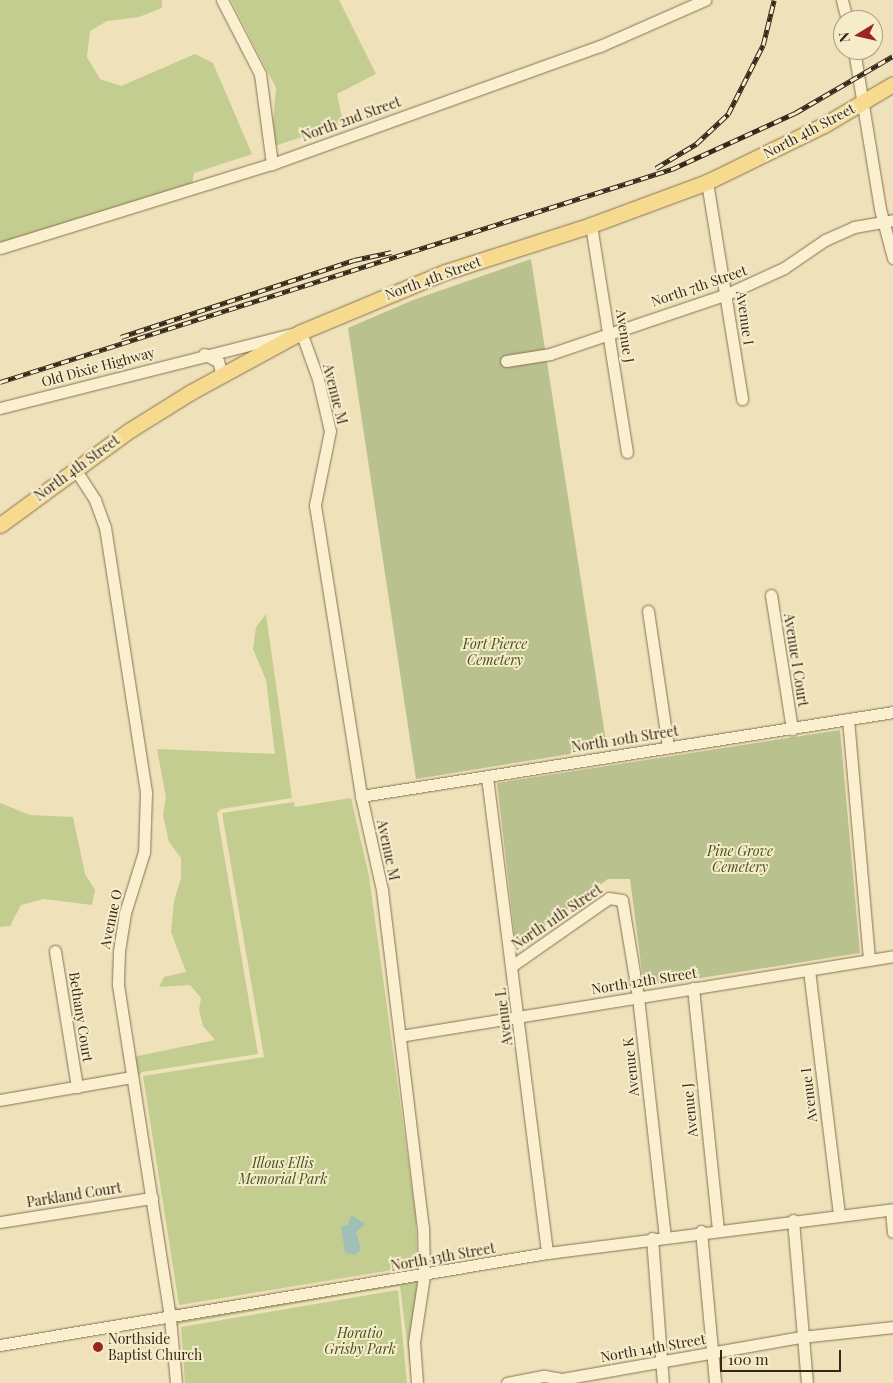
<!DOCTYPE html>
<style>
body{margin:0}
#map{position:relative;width:893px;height:1383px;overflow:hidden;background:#efe2ba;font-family:"Playfair Display",serif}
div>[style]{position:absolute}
.green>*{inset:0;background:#c3cd8f}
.cemetery>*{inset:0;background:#b9c18f}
.water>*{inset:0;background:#9fc0b8}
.roads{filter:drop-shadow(0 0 1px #877154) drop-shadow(0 0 1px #877154)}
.minor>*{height:11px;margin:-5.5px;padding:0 5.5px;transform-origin:5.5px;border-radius:5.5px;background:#faefce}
.major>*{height:15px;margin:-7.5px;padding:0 7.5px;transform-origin:7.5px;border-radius:7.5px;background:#f6db8f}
.rail>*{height:4.5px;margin-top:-2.25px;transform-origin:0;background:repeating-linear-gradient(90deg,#f7ecca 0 8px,#35281a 0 16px);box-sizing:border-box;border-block:1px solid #35281a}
.dots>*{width:14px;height:14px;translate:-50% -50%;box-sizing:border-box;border:2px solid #f7ecca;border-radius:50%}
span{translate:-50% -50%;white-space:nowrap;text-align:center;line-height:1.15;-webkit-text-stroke:4px #f7ecca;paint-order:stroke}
.street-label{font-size:14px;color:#35281a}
.park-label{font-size:14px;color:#43531f;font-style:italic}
.poi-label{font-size:14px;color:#35281a}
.left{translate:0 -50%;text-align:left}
.north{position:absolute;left:833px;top:10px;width:50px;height:50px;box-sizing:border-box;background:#f7ecca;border:1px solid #a99e84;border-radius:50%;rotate:261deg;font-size:14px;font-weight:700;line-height:20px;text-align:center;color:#35281a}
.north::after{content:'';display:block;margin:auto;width:18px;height:22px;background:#982621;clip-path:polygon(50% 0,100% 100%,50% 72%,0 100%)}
.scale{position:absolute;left:720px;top:1350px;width:121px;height:22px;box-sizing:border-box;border:2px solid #35281a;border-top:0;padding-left:6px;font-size:15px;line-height:18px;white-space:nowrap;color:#35281a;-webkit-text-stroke:4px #f7ecca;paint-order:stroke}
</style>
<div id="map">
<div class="green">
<div style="clip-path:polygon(0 0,162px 0,162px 8px,139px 17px,107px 21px,90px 31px,87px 57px,100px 79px,121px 86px,195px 54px,213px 63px,252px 154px,194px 173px,192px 184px,0 244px)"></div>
<div style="clip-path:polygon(231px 0,339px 0,376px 74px,337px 94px,343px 123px,275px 146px,273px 123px,276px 88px)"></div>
<div style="clip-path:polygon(266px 614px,292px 798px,221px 809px,217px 813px,258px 1054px,142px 1072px,138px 1075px,175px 1307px,180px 1309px,419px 1270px,174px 1313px,133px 1057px,215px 1040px,203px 1026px,199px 1010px,201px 998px,190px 985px,159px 987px,164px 977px,186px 972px,171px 932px,174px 901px,181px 878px,181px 858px,169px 842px,163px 815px,166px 797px,157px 749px,275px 754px,266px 680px,253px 649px,256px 627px)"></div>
<div style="clip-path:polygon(351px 798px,369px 876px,416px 1218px,417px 1266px,179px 1305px,143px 1076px,264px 1057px,222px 813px,294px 802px,295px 807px)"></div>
<div style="clip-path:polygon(0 803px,30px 815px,73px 817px,85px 874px,95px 890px,92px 905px,44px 899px,21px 905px,10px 926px,0 927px)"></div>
<div style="clip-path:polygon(419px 1281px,412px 1383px,400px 1286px,179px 1324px,176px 1328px,175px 1322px)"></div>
<div style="clip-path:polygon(398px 1290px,407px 1383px,185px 1383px,181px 1327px)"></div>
</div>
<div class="cemetery">
<div style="clip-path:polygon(531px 259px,607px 748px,416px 779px,348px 328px,413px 300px)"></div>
<div style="clip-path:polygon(840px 730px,860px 953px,644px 987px,630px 879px,608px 879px,516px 947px,497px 783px)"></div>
</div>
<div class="water">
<div style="clip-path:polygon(351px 1215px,365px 1224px,356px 1232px,361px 1250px,355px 1255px,345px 1253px,341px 1226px,348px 1225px)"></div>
</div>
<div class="roads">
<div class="minor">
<div style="left:222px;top:0;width:83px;rotate:62.8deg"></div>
<div style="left:260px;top:74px;width:91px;rotate:82.4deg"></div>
<div style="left:842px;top:0;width:21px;rotate:76deg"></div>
<div style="left:854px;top:50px;width:161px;rotate:80.7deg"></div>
<div style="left:880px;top:209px;width:51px;rotate:75.1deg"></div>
<div style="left:707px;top:182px;width:220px;rotate:80.8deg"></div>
<div style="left:591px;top:225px;width:230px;rotate:81deg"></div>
<div style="left:0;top:248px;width:285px;rotate:-17.2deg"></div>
<div style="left:272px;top:164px;width:349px;rotate:-19.8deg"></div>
<div style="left:600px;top:46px;width:115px;rotate:-23.7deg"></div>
<div style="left:204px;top:354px;width:16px;rotate:27deg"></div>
<div style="left:218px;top:361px;width:15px;rotate:74deg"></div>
<div style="left:506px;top:361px;width:45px;rotate:-9deg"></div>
<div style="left:550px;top:354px;width:187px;rotate:-18.7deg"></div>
<div style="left:727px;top:294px;width:63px;rotate:-24.5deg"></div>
<div style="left:784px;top:268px;width:50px;rotate:-34.3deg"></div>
<div style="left:825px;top:240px;width:32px;rotate:-24deg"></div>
<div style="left:854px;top:227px;width:40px;rotate:-10deg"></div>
<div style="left:0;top:408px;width:310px;rotate:-14.2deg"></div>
<div style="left:301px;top:332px;width:50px;rotate:70.1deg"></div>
<div style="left:318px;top:379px;width:53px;rotate:77deg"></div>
<div style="left:330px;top:431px;width:76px;rotate:101.5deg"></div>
<div style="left:315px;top:505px;width:295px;rotate:81deg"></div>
<div style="left:361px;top:796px;width:96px;rotate:77.4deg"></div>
<div style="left:382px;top:890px;width:339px;rotate:83.1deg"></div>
<div style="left:423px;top:1227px;width:49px;rotate:88.8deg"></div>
<div style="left:424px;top:1276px;width:67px;rotate:98.6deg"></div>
<div style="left:414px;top:1342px;width:41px;rotate:85.8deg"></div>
<div style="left:75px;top:469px;width:37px;rotate:57deg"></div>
<div style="left:95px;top:500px;width:29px;rotate:70deg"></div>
<div style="left:105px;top:527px;width:269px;rotate:81.2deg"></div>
<div style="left:146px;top:793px;width:59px;rotate:91.9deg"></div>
<div style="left:144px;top:852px;width:64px;rotate:107.3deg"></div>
<div style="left:125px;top:913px;width:39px;rotate:99deg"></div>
<div style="left:119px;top:952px;width:33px;rotate:92deg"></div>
<div style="left:118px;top:985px;width:337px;rotate:81.1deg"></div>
<div style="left:170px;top:1318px;width:65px;rotate:84.7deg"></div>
<div style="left:771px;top:595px;width:136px;rotate:81.1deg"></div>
<div style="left:648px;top:611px;width:137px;rotate:81.6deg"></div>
<div style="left:848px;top:719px;width:242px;rotate:85deg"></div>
<div style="left:487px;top:777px;width:480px;rotate:82.8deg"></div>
<div style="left:361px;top:796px;width:539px;rotate:-8.97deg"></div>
<div style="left:55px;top:951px;width:138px;rotate:80.8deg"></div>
<div style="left:513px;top:965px;width:117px;rotate:-34.9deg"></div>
<div style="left:609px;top:898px;width:13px;rotate:9deg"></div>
<div style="left:622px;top:900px;width:98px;rotate:80.6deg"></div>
<div style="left:638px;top:997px;width:241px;rotate:83.6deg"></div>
<div style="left:809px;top:970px;width:247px;rotate:83deg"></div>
<div style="left:693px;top:988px;width:242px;rotate:84.1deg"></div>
<div style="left:400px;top:1036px;width:499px;rotate:-9.2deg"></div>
<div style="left:0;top:1100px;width:134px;rotate:-9.9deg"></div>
<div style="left:891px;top:1210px;width:22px;rotate:85deg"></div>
<div style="left:793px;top:1220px;width:164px;rotate:85.1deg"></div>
<div style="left:0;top:1222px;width:154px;rotate:-9deg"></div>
<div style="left:701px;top:1231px;width:153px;rotate:84.7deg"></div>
<div style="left:652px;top:1238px;width:145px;rotate:85.7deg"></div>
<div style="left:0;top:1345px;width:555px;rotate:-9.55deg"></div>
<div style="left:547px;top:1253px;width:349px;rotate:-7.2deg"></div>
<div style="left:507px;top:1383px;width:38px;rotate:-11deg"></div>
<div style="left:544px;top:1376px;width:18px;rotate:9deg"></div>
<div style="left:562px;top:1379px;width:243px;rotate:-10deg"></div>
<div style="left:801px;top:1337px;width:93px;rotate:-6.2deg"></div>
</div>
<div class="major">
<div style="left:0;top:525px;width:161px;rotate:-36.2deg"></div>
<div style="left:130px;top:430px;width:72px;rotate:-31.9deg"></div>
<div style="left:191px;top:392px;width:125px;rotate:-28.6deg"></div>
<div style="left:301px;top:332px;width:156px;rotate:-22.6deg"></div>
<div style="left:445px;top:272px;width:153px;rotate:-17.8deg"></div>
<div style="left:591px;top:225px;width:124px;rotate:-20.3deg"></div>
<div style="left:707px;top:182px;width:130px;rotate:-26deg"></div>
<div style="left:824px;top:125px;width:80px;rotate:-30.7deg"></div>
</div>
</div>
<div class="rail">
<div style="left:656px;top:168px;width:47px;rotate:-31deg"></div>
<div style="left:696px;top:144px;width:44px;rotate:-43.2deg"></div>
<div style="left:728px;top:114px;width:77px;rotate:-63.1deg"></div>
<div style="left:763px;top:45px;width:46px;rotate:-76.3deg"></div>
<div style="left:121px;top:337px;width:245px;rotate:-18.3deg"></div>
<div style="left:354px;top:260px;width:38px;rotate:-12deg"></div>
<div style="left:0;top:382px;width:705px;rotate:-17.59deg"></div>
<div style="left:672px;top:169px;width:135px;rotate:-24.5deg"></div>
<div style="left:795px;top:113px;width:113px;rotate:-30.2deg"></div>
</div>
<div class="dots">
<div style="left:98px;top:1347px;background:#982621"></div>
</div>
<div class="street-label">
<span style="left:351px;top:119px;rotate:-20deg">North 2nd Street</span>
<span style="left:809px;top:131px;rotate:-28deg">North 4th Street</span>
<span style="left:433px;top:278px;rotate:-20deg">North 4th Street</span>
<span style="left:699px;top:286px;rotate:-19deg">North 7th Street</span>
<span style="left:745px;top:318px;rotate:82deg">Avenue I</span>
<span style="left:625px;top:336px;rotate:81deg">Avenue J</span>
<span style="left:98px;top:367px;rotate:-15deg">Old Dixie Highway</span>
<span style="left:335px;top:394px;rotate:76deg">Avenue M</span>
<span style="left:77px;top:468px;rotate:-36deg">North 4th Street</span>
<span style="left:796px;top:660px;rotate:81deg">Avenue I Court</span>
<span style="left:625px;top:739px;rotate:-9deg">North 10th Street</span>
<span style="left:388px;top:850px;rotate:78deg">Avenue M</span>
<span style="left:557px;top:917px;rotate:-34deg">North 11th Street</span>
<span style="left:111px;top:919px;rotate:-78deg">Avenue O</span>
<span style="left:644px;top:981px;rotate:-9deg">North 12th Street</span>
<span style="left:81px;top:1017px;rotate:81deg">Bethany Court</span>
<span style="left:504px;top:1017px;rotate:-97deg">Avenue L</span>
<span style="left:631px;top:1067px;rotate:-96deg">Avenue K</span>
<span style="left:809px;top:1095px;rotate:-97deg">Avenue I</span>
<span style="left:690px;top:1110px;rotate:-96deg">Avenue J</span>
<span style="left:74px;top:1195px;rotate:-9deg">Parkland Court</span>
<span style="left:443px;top:1257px;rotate:-10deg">North 13th Street</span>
<span style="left:653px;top:1348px;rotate:-10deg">North 14th Street</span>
</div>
<div class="park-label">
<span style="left:495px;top:652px">Fort Pierce<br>Cemetery</span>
<span style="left:740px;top:859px">Pine Grove<br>Cemetery</span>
<span style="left:283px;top:1171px">Illous Ellis<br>Memorial Park</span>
<span style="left:360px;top:1341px">Horatio<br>Grisby Park</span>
</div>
<div class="poi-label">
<span class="left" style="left:108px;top:1347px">Northside<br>Baptist Church</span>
</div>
<div class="north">N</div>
<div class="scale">100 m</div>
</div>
